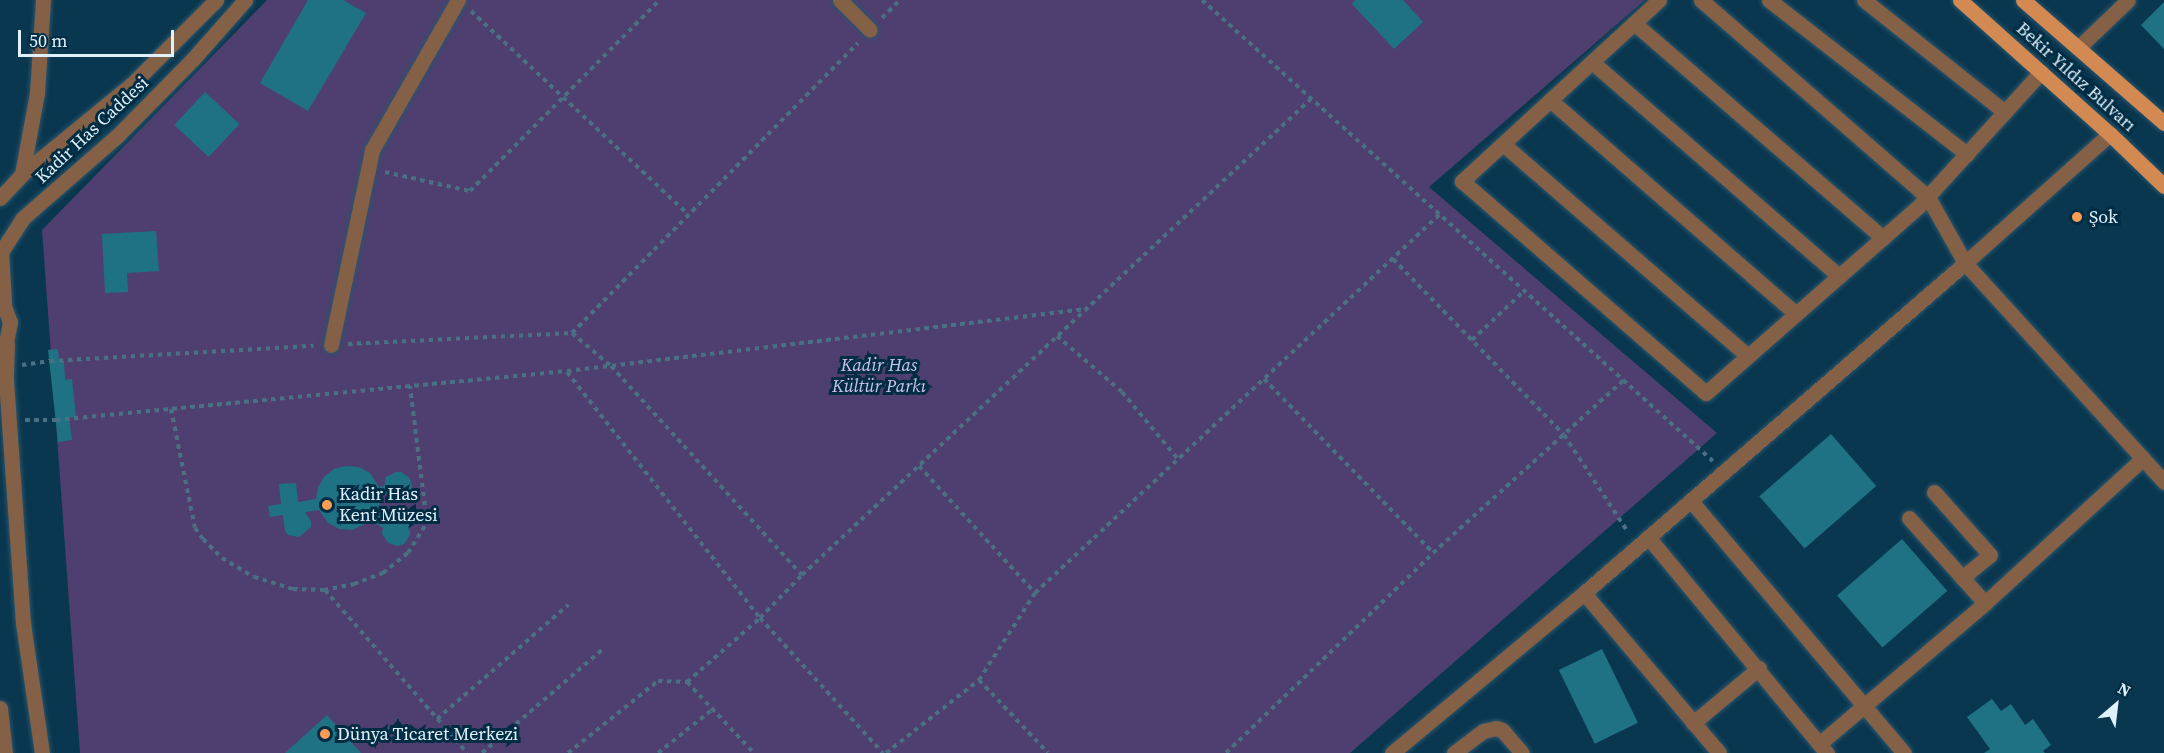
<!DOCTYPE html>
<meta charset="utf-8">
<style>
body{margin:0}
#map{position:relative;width:2164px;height:753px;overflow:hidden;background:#09374f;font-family:"Source Serif 4",serif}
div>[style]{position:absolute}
.green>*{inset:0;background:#4e3f70}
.building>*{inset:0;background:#1f7284;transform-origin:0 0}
.path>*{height:4px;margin-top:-2px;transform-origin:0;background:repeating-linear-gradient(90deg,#4a7084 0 4.5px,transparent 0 9px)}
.roads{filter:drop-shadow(0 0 2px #2b556b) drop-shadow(0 0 2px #2b556b)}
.minor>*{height:15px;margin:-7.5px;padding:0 7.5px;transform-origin:7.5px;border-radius:7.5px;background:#846046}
.major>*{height:15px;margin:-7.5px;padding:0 7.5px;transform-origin:7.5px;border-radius:7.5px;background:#d38952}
.dots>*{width:16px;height:16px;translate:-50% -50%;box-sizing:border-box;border:3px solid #002d44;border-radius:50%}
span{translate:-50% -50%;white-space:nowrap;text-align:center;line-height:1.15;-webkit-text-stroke:6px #002d44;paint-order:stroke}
.street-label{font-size:18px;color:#e0f1fc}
.poi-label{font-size:18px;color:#e0f1fc}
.left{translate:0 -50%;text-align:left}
.park-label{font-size:18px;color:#cec2f1;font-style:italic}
.north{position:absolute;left:2086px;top:675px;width:60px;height:60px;-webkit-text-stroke:4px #002d44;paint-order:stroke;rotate:28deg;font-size:16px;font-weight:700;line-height:24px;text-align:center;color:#e0f1fc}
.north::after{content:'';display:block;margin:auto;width:21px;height:27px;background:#e0f1fc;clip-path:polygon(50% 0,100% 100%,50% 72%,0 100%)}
.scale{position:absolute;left:18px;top:30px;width:156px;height:27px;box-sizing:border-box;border:3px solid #e0f1fc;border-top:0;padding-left:8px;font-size:18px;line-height:21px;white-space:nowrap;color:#e0f1fc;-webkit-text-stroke:4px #002d44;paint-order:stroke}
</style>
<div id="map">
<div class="green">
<div style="clip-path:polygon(267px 0,1645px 0,1429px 187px,1717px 433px,1350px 753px,80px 753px,42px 230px)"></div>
</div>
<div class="building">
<div style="clip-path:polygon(308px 0,343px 0,366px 13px,308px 111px,260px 83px)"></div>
<div style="clip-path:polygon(1355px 0,1403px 0,1423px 22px,1394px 49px,1352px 4px)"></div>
<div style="clip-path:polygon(2164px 2px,2164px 49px,2141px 25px)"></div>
<div style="left:205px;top:92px;width:47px;height:45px;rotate:43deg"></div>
<div style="clip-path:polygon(156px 231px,159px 271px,127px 273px,128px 292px,105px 293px,102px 234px)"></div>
<div style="clip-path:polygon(58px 349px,59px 362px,64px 362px,65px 380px,72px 379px,76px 417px,69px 418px,72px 440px,58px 442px,48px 350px)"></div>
<div style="left:1831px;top:434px;width:69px;height:95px;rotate:49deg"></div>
<div style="clip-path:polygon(346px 466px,359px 467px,370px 473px,379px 487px,384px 486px,386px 477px,396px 472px,401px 472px,410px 478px,412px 489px,409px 494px,400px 500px,387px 494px,381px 496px,378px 512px,390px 519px,400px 518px,409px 524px,410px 535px,404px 544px,398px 546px,388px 543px,382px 534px,383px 528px,371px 521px,352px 530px,339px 529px,328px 523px,319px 510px,305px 512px,311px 521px,311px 527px,299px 537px,288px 535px,285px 531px,283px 515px,270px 517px,268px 506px,281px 504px,279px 484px,296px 483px,298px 502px,316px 499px,318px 488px,324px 477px,334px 469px)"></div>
<div style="left:1902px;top:539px;width:69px;height:86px;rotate:49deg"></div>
<div style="left:1602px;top:649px;width:82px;height:48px;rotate:64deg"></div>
<div style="clip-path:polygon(1992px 699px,2001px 711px,2011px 704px,2025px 725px,2033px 719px,2051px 745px,2043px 751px,2045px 753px,1984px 753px,1990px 749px,1967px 717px)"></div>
<div style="clip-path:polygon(327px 715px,361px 753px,285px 753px)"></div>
</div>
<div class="path">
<div style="left:1202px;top:0;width:688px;rotate:42.06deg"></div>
<div style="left:471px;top:11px;width:297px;rotate:43.1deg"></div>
<div style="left:882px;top:18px;width:25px;rotate:-45deg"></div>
<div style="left:385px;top:172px;width:87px;rotate:12.6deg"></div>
<div style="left:470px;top:191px;width:269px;rotate:-45.2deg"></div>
<div style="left:1393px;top:259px;width:245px;rotate:45.8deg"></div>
<div style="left:1564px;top:435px;width:116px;rotate:56.6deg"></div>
<div style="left:572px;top:333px;width:407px;rotate:-45.4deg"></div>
<div style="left:1057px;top:336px;width:86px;rotate:40.7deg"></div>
<div style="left:1122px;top:392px;width:87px;rotate:50.1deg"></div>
<div style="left:1472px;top:340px;width:73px;rotate:-43.3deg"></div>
<div style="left:348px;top:344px;width:224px;rotate:-2.8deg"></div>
<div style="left:572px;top:333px;width:51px;rotate:40.2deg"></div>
<div style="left:611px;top:366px;width:283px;rotate:47.6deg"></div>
<div style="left:22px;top:365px;width:28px;rotate:-8deg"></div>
<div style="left:50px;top:361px;width:264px;rotate:-3.3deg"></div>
<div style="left:567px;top:372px;width:313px;rotate:51.9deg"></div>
<div style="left:760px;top:618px;width:183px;rotate:47.7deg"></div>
<div style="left:1264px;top:379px;width:243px;rotate:45.8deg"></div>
<div style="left:171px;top:409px;width:121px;rotate:78.6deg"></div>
<div style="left:195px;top:528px;width:14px;rotate:54deg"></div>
<div style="left:203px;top:539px;width:27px;rotate:45deg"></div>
<div style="left:222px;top:558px;width:37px;rotate:31deg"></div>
<div style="left:254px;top:577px;width:41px;rotate:17.1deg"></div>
<div style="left:293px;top:589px;width:31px;rotate:2deg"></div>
<div style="left:324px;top:590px;width:31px;rotate:-11deg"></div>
<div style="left:354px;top:584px;width:31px;rotate:-21deg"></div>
<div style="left:383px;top:573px;width:32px;rotate:-39deg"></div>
<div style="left:408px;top:553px;width:36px;rotate:-58deg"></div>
<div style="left:427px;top:523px;width:138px;rotate:-97.1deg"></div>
<div style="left:25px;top:420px;width:31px"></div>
<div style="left:56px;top:420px;width:513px;rotate:-5.48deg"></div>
<div style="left:567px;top:371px;width:523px;rotate:-6.81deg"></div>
<div style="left:919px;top:466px;width:172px;rotate:47.6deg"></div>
<div style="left:325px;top:590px;width:216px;rotate:48.9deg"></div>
<div style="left:979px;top:680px;width:100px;rotate:46.6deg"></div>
<div style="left:687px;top:682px;width:98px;rotate:46.7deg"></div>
<div style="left:437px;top:719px;width:174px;rotate:-41deg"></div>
<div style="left:482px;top:753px;width:160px;rotate:-40.7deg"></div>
<div style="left:568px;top:753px;width:115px;rotate:-38.7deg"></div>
<div style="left:658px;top:681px;width:29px;rotate:2deg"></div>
<div style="left:687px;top:682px;width:97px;rotate:-41.2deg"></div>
<div style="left:760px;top:618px;width:60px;rotate:-45.7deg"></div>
<div style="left:802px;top:575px;width:698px;rotate:-43.09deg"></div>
<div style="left:658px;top:753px;width:70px;rotate:-38.7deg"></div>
<div style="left:886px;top:753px;width:118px;rotate:-38.1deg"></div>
<div style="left:979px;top:680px;width:103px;rotate:-57.2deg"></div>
<div style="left:1035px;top:593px;width:555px;rotate:-43.1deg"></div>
<div style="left:1226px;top:753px;width:288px;rotate:-44deg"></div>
<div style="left:1433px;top:553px;width:258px;rotate:-42.2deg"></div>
</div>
<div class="roads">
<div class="minor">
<div style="left:840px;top:0;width:42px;rotate:45deg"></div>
<div style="left:1659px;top:0;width:268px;rotate:137.4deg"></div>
<div style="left:1462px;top:181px;width:323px;rotate:41deg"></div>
<div style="left:1706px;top:393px;width:283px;rotate:-41.3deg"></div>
<div style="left:1919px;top:206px;width:181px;rotate:-47.7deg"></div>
<div style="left:1701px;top:0;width:301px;rotate:41deg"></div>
<div style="left:1928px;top:197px;width:76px;rotate:60.7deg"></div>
<div style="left:1965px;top:263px;width:296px;rotate:47.7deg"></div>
<div style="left:1769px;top:0;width:251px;rotate:37.9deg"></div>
<div style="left:1864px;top:0;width:180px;rotate:38.5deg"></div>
<div style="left:1634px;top:23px;width:329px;rotate:40.8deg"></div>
<div style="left:2078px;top:48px;width:69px;rotate:-43.8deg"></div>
<div style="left:1592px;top:62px;width:327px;rotate:40.9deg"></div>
<div style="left:1550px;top:100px;width:326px;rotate:41deg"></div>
<div style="left:1503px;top:144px;width:324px;rotate:40.9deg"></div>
<div style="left:22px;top:174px;width:82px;rotate:-79.5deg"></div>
<div style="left:37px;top:93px;width:93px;rotate:-86.3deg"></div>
<div style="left:0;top:198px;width:33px;rotate:-47deg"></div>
<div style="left:22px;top:174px;width:142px;rotate:-39.3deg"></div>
<div style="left:132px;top:84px;width:119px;rotate:-45deg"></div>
<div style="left:0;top:295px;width:29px;rotate:70deg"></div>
<div style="left:10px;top:322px;width:31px;rotate:101deg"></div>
<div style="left:4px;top:302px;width:50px;rotate:-93.4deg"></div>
<div style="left:1px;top:252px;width:40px;rotate:-57.1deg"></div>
<div style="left:23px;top:218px;width:123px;rotate:-41.1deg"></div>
<div style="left:116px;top:137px;width:110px;rotate:-45.4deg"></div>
<div style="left:193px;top:59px;width:79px;rotate:-48.6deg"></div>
<div style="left:7px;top:344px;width:36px;rotate:92deg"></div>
<div style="left:6px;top:380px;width:244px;rotate:86deg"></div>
<div style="left:23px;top:623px;width:131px;rotate:81.7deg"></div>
<div style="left:331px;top:345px;width:199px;rotate:-78.1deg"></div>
<div style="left:372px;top:150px;width:173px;rotate:-60.2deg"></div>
<div style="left:1934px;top:492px;width:84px;rotate:48.4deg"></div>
<div style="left:1990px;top:555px;width:36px;rotate:141deg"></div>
<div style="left:1691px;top:501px;width:330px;rotate:49.8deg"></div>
<div style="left:1909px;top:518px;width:114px;rotate:48.2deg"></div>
<div style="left:1648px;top:537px;width:281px;rotate:50.4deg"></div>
<div style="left:1584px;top:593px;width:209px;rotate:49.8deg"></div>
<div style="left:0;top:708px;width:45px;rotate:83.7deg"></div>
<div style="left:1693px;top:723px;width:86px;rotate:-39.8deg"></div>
<div style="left:1819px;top:744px;width:218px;rotate:-40.3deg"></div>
<div style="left:1985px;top:603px;width:214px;rotate:-42.5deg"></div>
<div style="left:1392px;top:753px;width:250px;rotate:-39.8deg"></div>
<div style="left:1584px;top:593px;width:504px;rotate:-40.9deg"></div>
<div style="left:1965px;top:263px;width:194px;rotate:-41.7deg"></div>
<div style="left:1454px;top:753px;width:36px;rotate:-37deg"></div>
<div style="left:1483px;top:731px;width:13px;rotate:-13deg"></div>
<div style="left:1496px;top:728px;width:6px;rotate:18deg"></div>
<div style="left:1502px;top:730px;width:30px;rotate:49deg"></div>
</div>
<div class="major">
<div style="left:1960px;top:0;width:201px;rotate:41.8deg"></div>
<div style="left:2110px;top:134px;width:75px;rotate:43.9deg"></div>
<div style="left:2023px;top:0;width:187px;rotate:41.1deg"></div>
</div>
</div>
<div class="dots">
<div style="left:2077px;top:217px;background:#fc9d53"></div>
<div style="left:327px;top:505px;background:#fc9d53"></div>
<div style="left:325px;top:734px;background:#fc9d53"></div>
</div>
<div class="street-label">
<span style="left:2076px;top:77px;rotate:42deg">Bekir Yıldız Bulvarı</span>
<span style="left:92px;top:130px;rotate:-43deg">Kadir Has Caddesi</span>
</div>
<div class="poi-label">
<span class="left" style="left:2089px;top:217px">Şok</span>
<span class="left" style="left:339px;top:505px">Kadir Has<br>Kent Müzesi</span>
<span class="left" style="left:337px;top:734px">Dünya Ticaret Merkezi</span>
</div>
<div class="park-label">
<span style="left:879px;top:376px">Kadir Has<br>Kültür Parkı</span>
</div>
<div class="north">N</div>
<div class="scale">50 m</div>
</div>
